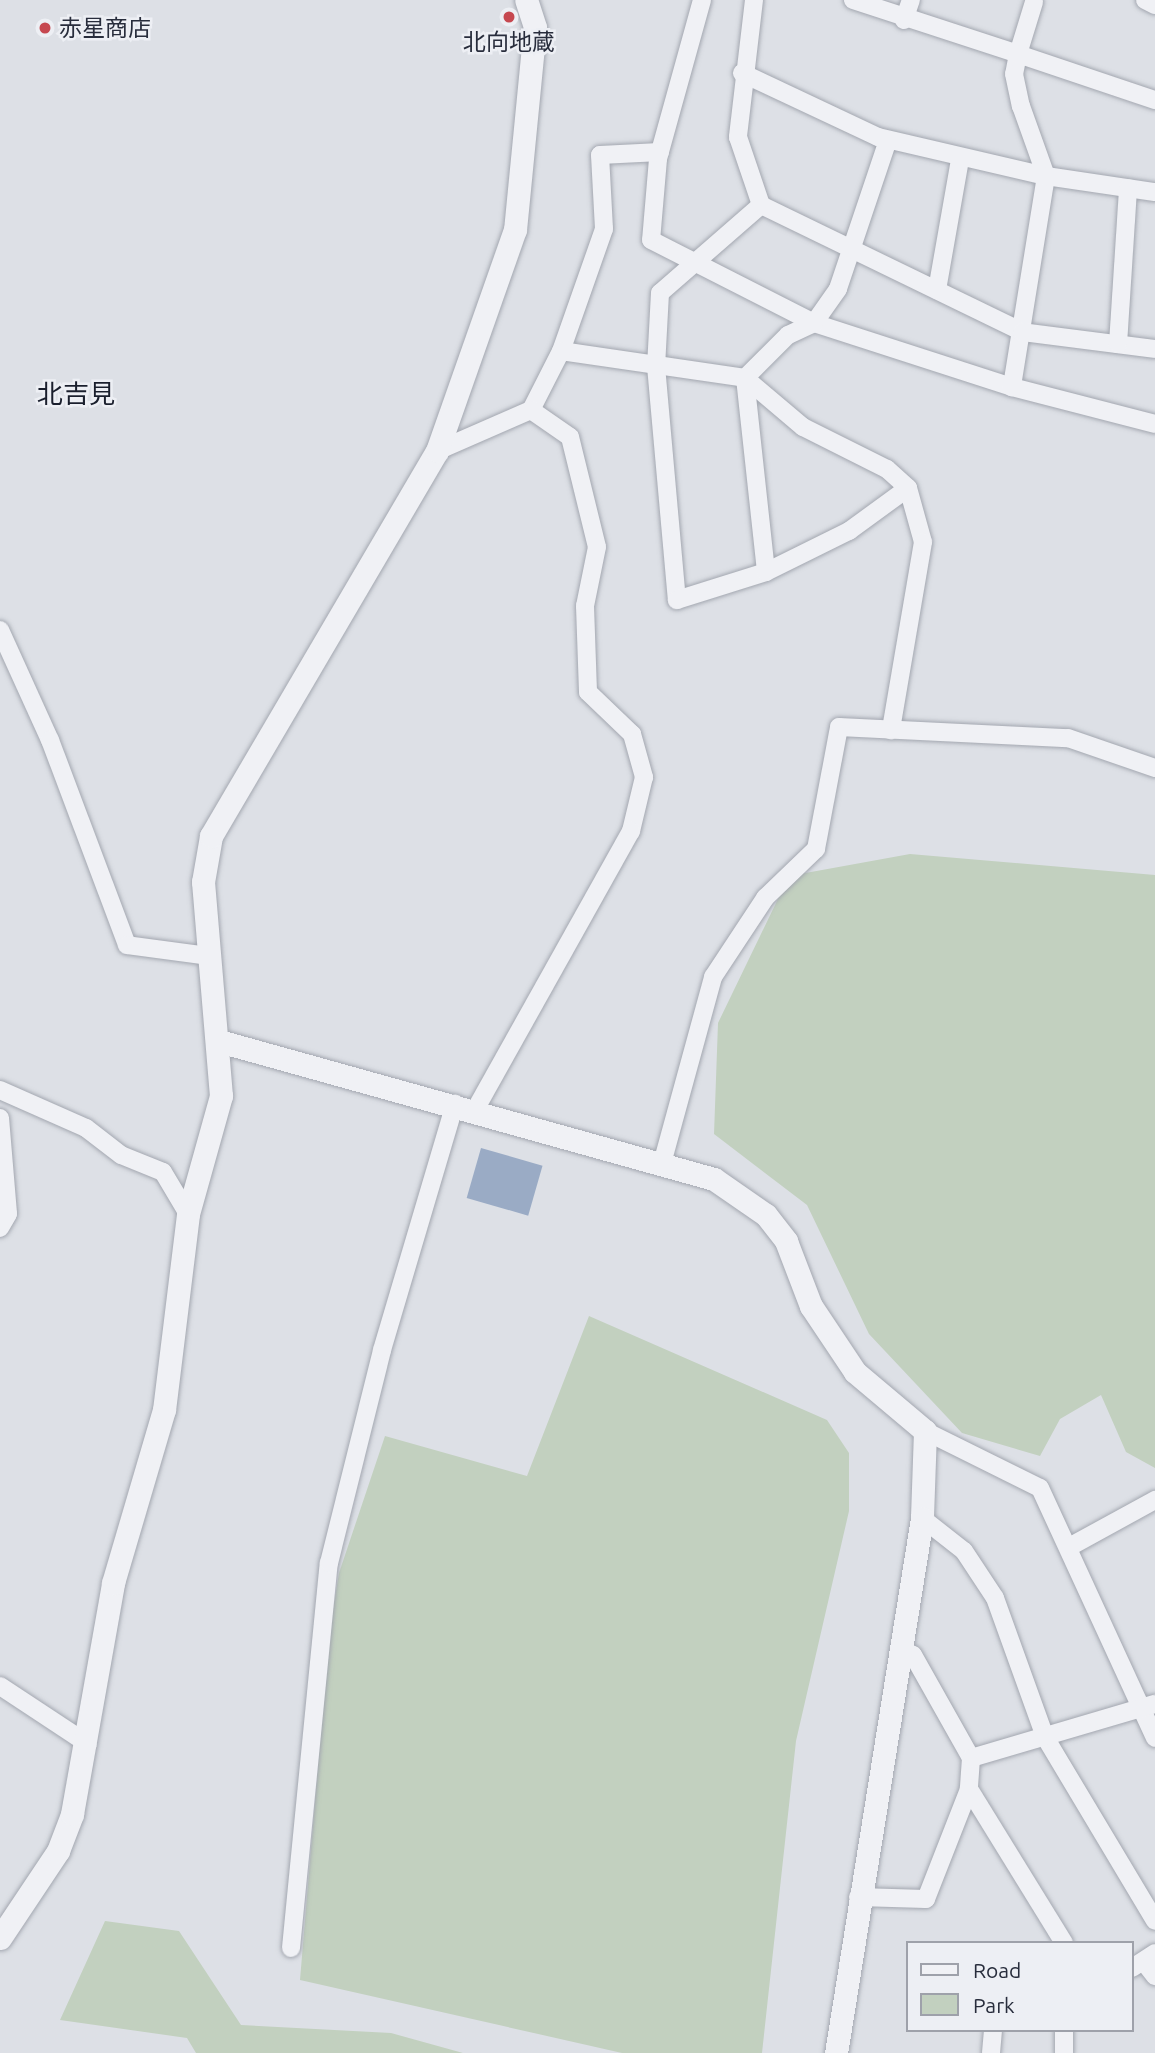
<!DOCTYPE html>
<meta charset="utf-8">
<style>
body{margin:0}
#map{position:relative;width:1155px;height:2053px;overflow:hidden;background:#dde0e6;font-family:Ubuntu,"Noto Sans JP",sans-serif}
div>[style]{position:absolute}
.green>*{inset:0;background:#c2d0bf}
.water>*{inset:0;background:#9aabc5;transform-origin:0 0}
.roads{filter:drop-shadow(0 0 2px #a3a7b0) drop-shadow(0 0 2px #a3a7b0)}
.minor>*{height:18px;margin:-9px;padding:0 9px;transform-origin:9px;border-radius:9px;background:#f0f1f5}
.tertiary>*{height:23px;margin:-11.5px;padding:0 11.5px;transform-origin:11.5px;border-radius:11.5px;background:#f0f1f5}
.dots>*{width:19px;height:19px;translate:-50% -50%;box-sizing:border-box;border:4px solid #edeff4;border-radius:50%}
span{translate:-50% -50%;white-space:nowrap;text-align:center;line-height:1.15;-webkit-text-stroke:5px #edeff4;paint-order:stroke}
.poi-label{font-size:23px;color:#282d3c}
.left{translate:0 -50%;text-align:left}
.quarter-label{font-size:26px;color:#1a1f2d}
.legend{position:absolute;left:906px;top:1941px;width:228px;height:91px;box-sizing:border-box;background:#edeff4;border:2px solid #9ea1aa;margin:0;padding:9px 12px;list-style:none;font-size:21px;color:#282d3c}
.legend li{display:flex;align-items:center;gap:14px;height:35px}
.legend b{width:35px;border:2px solid #9ea1aa}
</style>
<div id="map">
<div class="green">
<div style="clip-path:polygon(910px 854px,1155px 875px,1155px 1468px,1126px 1452px,1101px 1395px,1060px 1419px,1040px 1456px,962px 1433px,869px 1334px,807px 1205px,714px 1134px,718px 1023px,789px 876px)"></div>
<div style="clip-path:polygon(589px 1316px,827px 1420px,849px 1453px,849px 1511px,796px 1741px,762px 2053px,622px 2053px,300px 1980px,329px 1634px,339px 1573px,385px 1436px,527px 1476px)"></div>
<div style="clip-path:polygon(105px 1921px,179px 1931px,241px 2025px,391px 2033px,463px 2053px,196px 2053px,187px 2038px,60px 2020px)"></div>
</div>
<div class="water">
<div style="left:481px;top:1148px;width:64px;height:52px;rotate:16deg"></div>
</div>
<div class="roads">
<div class="minor">
<div style="left:702px;top:0;width:165px;rotate:105.5deg"></div>
<div style="left:658px;top:159px;width:81px;rotate:94.9deg"></div>
<div style="left:651px;top:240px;width:183px;rotate:27deg"></div>
<div style="left:814px;top:323px;width:208px;rotate:17.9deg"></div>
<div style="left:1012px;top:387px;width:148px;rotate:14.5deg"></div>
<div style="left:754px;top:0;width:138px;rotate:96.7deg"></div>
<div style="left:738px;top:137px;width:72px;rotate:71.3deg"></div>
<div style="left:761px;top:205px;width:134px;rotate:138.9deg"></div>
<div style="left:660px;top:293px;width:73px;rotate:93.1deg"></div>
<div style="left:656px;top:366px;width:235px;rotate:84.9deg"></div>
<div style="left:677px;top:600px;width:93px;rotate:-17.5deg"></div>
<div style="left:853px;top:0;width:174px;rotate:18.1deg"></div>
<div style="left:1018px;top:54px;width:20px;rotate:101deg"></div>
<div style="left:1014px;top:74px;width:33px;rotate:78deg"></div>
<div style="left:1021px;top:106px;width:74px;rotate:70.3deg"></div>
<div style="left:1046px;top:176px;width:214px;rotate:99.2deg"></div>
<div style="left:1145px;top:0;width:11px;rotate:27deg"></div>
<div style="left:1034px;top:2px;width:54px;rotate:107.1deg"></div>
<div style="left:1018px;top:54px;width:145px;rotate:18.6deg"></div>
<div style="left:904px;top:20px;width:21px;rotate:-71deg"></div>
<div style="left:742px;top:73px;width:150px;rotate:25.2deg"></div>
<div style="left:878px;top:137px;width:172px;rotate:13.1deg"></div>
<div style="left:1046px;top:176px;width:110px;rotate:8.4deg"></div>
<div style="left:888px;top:140px;width:157px;rotate:108.6deg"></div>
<div style="left:838px;top:289px;width:42px;rotate:125.2deg"></div>
<div style="left:814px;top:323px;width:29px;rotate:155deg"></div>
<div style="left:788px;top:335px;width:61px;rotate:135deg"></div>
<div style="left:745px;top:378px;width:195px;rotate:83.8deg"></div>
<div style="left:766px;top:572px;width:93px;rotate:-26.3deg"></div>
<div style="left:849px;top:531px;width:73px;rotate:-36.1deg"></div>
<div style="left:660px;top:152px;width:60px;rotate:177.1deg"></div>
<div style="left:600px;top:155px;width:74px;rotate:86.9deg"></div>
<div style="left:604px;top:229px;width:129px;rotate:109.4deg"></div>
<div style="left:561px;top:351px;width:186px;rotate:8.3deg"></div>
<div style="left:745px;top:378px;width:76px;rotate:40.2deg"></div>
<div style="left:803px;top:427px;width:94px;rotate:26.6deg"></div>
<div style="left:887px;top:469px;width:28px;rotate:42deg"></div>
<div style="left:908px;top:488px;width:56px;rotate:74.5deg"></div>
<div style="left:923px;top:542px;width:191px;rotate:99.7deg"></div>
<div style="left:761px;top:205px;width:290px;rotate:25.9deg"></div>
<div style="left:1022px;top:332px;width:134px;rotate:7.3deg"></div>
<div style="left:937px;top:290px;width:133px;rotate:-80deg"></div>
<div style="left:1118px;top:344px;width:156px;rotate:-86.3deg"></div>
<div style="left:531px;top:410px;width:66px;rotate:-63deg"></div>
<div style="left:437px;top:451px;width:103px;rotate:-23.6deg"></div>
<div style="left:531px;top:410px;width:47px;rotate:34.7deg"></div>
<div style="left:570px;top:437px;width:113px;rotate:76.2deg"></div>
<div style="left:597px;top:547px;width:60px;rotate:101.5deg"></div>
<div style="left:585px;top:606px;width:86px;rotate:88deg"></div>
<div style="left:588px;top:692px;width:61px;rotate:43.7deg"></div>
<div style="left:632px;top:734px;width:45px;rotate:74.4deg"></div>
<div style="left:644px;top:777px;width:56px;rotate:103.5deg"></div>
<div style="left:631px;top:831px;width:320px;rotate:119.2deg"></div>
<div style="left:0;top:630px;width:121px;rotate:65.6deg"></div>
<div style="left:50px;top:740px;width:219px;rotate:69.4deg"></div>
<div style="left:127px;top:945px;width:82px;rotate:7.7deg"></div>
<div style="left:0;top:1090px;width:94px;rotate:23.8deg"></div>
<div style="left:86px;top:1128px;width:44px;rotate:37.6deg"></div>
<div style="left:121px;top:1155px;width:45px;rotate:22deg"></div>
<div style="left:163px;top:1172px;width:49px;rotate:59.2deg"></div>
<div style="left:0;top:1118px;width:96px;rotate:85.2deg"></div>
<div style="left:8px;top:1214px;width:16px;rotate:120deg"></div>
<div style="left:663px;top:1160px;width:190px;rotate:-74.7deg"></div>
<div style="left:713px;top:977px;width:95px;rotate:-56.6deg"></div>
<div style="left:765px;top:898px;width:71px;rotate:-43.9deg"></div>
<div style="left:816px;top:849px;width:124px;rotate:-79.3deg"></div>
<div style="left:839px;top:727px;width:229px;rotate:2.8deg"></div>
<div style="left:1068px;top:738px;width:92px;rotate:19deg"></div>
<div style="left:925px;top:1431px;width:128px;rotate:26.4deg"></div>
<div style="left:1040px;top:1488px;width:275px;rotate:65.3deg"></div>
<div style="left:922px;top:1518px;width:53px;rotate:38.2deg"></div>
<div style="left:964px;top:1551px;width:56px;rotate:56.6deg"></div>
<div style="left:995px;top:1598px;width:148px;rotate:70.2deg"></div>
<div style="left:1045px;top:1737px;width:214px;rotate:59.1deg"></div>
<div style="left:1071px;top:1546px;width:96px;rotate:-28.7deg"></div>
<div style="left:903px;top:1650px;width:11px;rotate:27deg"></div>
<div style="left:913px;top:1655px;width:118px;rotate:60.6deg"></div>
<div style="left:971px;top:1758px;width:31px;rotate:94deg"></div>
<div style="left:969px;top:1789px;width:181px;rotate:58.3deg"></div>
<div style="left:0;top:1686px;width:105px;rotate:33.4deg"></div>
<div style="left:971px;top:1758px;width:192px;rotate:-16.4deg"></div>
<div style="left:858px;top:1897px;width:68px;rotate:1.7deg"></div>
<div style="left:926px;top:1899px;width:118px;rotate:-68.6deg"></div>
<div style="left:291px;top:1948px;width:387px;rotate:-84.4deg"></div>
<div style="left:329px;top:1563px;width:219px;rotate:-76deg"></div>
<div style="left:382px;top:1350px;width:257px;rotate:-73.5deg"></div>
<div style="left:1144px;top:1962px;width:18px;rotate:52deg"></div>
<div style="left:1132px;top:1968px;width:27px;rotate:-33deg"></div>
<div style="left:991px;top:2053px;width:23px;rotate:-85deg"></div>
<div style="left:1064px;top:2053px;width:23px;rotate:-90deg"></div>
</div>
<div class="tertiary">
<div style="left:219px;top:1041px;width:514px;rotate:15.58deg"></div>
<div style="left:714px;top:1179px;width:63px;rotate:34.7deg"></div>
<div style="left:766px;top:1215px;width:33px;rotate:52deg"></div>
<div style="left:786px;top:1241px;width:70px;rotate:69deg"></div>
<div style="left:811px;top:1306px;width:79px;rotate:56.3deg"></div>
<div style="left:855px;top:1372px;width:92px;rotate:40.1deg"></div>
<div style="left:925px;top:1431px;width:87px;rotate:92deg"></div>
<div style="left:922px;top:1518px;width:542px;rotate:99.13deg"></div>
<div style="left:0;top:1938px;width:105px;rotate:-56.3deg"></div>
<div style="left:58px;top:1851px;width:40px;rotate:-69deg"></div>
<div style="left:72px;top:1814px;width:235px;rotate:-79.9deg"></div>
<div style="left:113px;top:1583px;width:180px;rotate:-73.6deg"></div>
<div style="left:164px;top:1410px;width:197px;rotate:-83deg"></div>
<div style="left:188px;top:1214px;width:123px;rotate:-74.4deg"></div>
<div style="left:221px;top:1096px;width:215px;rotate:-94.8deg"></div>
<div style="left:203px;top:882px;width:47px;rotate:-80.1deg"></div>
<div style="left:211px;top:836px;width:446px;rotate:-59.6deg"></div>
<div style="left:437px;top:451px;width:234px;rotate:-70.6deg"></div>
<div style="left:515px;top:230px;width:204px;rotate:-84.4deg"></div>
<div style="left:535px;top:27px;width:28px;rotate:-108deg"></div>
</div>
</div>
<div class="dots">
<div style="left:509px;top:17px;background:#c64850"></div>
<div style="left:45px;top:28px;background:#c64850"></div>
</div>
<div class="poi-label">
<span class="left" style="left:59px;top:28px">赤星商店</span>
<span style="left:509px;top:42px">北向地蔵</span>
</div>
<div class="quarter-label">
<span style="left:76px;top:394px">北吉見</span>
</div>
<ul class="legend">
<li><b style="height:9px;background:#f0f1f5"></b>Road</li>
<li><b style="height:19px;background:#c2d0bf"></b>Park</li>
</ul>
</div>
